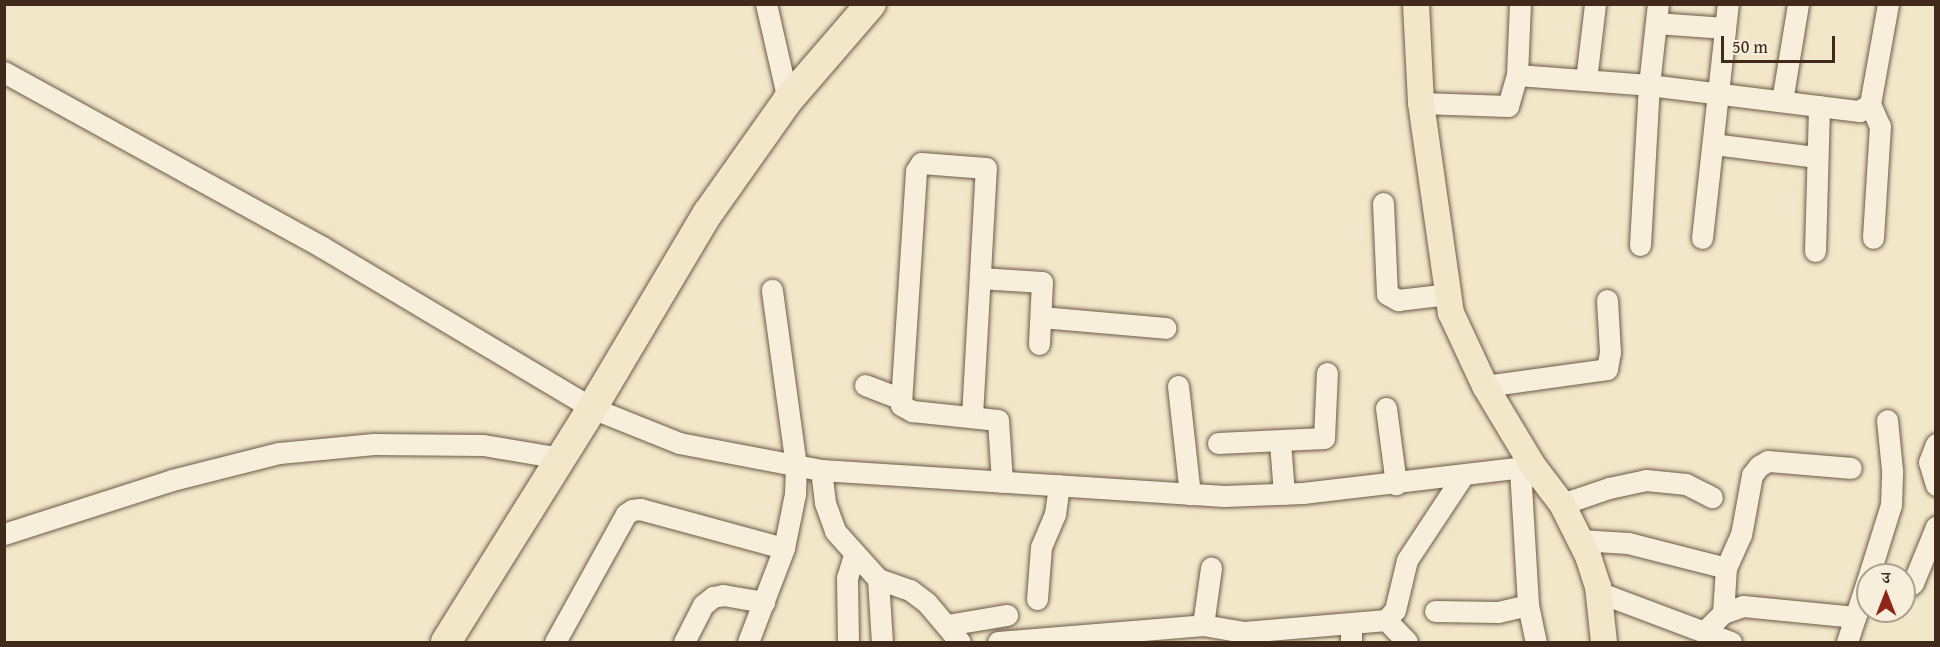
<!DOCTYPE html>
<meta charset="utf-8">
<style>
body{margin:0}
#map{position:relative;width:1940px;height:647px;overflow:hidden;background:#f2e7c9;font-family:"Gentium Book Plus","Noto Serif Devanagari",serif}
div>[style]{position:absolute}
.roads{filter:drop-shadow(0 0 2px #6d5947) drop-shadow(0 0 2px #6d5947)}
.minor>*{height:21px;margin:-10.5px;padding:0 10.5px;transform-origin:10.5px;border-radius:10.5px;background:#f7efdc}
.major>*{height:26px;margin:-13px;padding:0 13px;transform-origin:13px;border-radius:13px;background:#f2e7c9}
.highway>*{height:30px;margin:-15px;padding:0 15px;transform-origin:15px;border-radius:15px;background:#f2e7c9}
span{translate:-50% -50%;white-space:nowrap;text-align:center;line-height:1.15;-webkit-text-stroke:6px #f7efdc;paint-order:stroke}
.frame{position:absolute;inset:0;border:6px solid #412a1c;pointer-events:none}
.north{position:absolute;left:1856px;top:563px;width:60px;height:60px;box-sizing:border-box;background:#f7efdc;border:2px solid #aea08f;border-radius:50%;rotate:0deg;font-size:16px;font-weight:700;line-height:24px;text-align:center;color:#412a1c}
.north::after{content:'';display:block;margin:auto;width:21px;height:27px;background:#8f2418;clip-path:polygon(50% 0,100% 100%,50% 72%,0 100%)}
.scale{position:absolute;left:1721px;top:36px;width:114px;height:27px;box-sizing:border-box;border:3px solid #412a1c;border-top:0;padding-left:8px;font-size:18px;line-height:21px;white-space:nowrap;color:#412a1c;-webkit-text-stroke:4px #f7efdc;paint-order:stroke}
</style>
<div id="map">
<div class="roads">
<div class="minor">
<div style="left:766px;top:4px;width:98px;rotate:77.1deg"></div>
<div style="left:1656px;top:23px;width:69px;rotate:4.1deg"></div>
<div style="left:4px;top:72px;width:363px;rotate:28.8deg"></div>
<div style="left:322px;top:247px;width:314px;rotate:30.8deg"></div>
<div style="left:592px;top:408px;width:94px;rotate:21.9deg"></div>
<div style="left:679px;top:443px;width:145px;rotate:10.8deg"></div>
<div style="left:821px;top:470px;width:404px;rotate:3.7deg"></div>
<div style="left:1224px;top:496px;width:79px;rotate:-2.2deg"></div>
<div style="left:1303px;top:493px;width:232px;rotate:-6.7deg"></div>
<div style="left:1517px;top:75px;width:71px;rotate:-87.6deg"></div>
<div style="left:1586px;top:80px;width:77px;rotate:-83.2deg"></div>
<div style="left:1782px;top:101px;width:98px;rotate:-80.6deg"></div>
<div style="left:1421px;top:103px;width:87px;rotate:2deg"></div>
<div style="left:1508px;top:106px;width:32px;rotate:-74deg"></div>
<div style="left:1517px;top:75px;width:132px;rotate:4.3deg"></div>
<div style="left:1649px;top:85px;width:212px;rotate:7.1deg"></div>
<div style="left:1859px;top:111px;width:13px;rotate:-32deg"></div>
<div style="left:1870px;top:104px;width:102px;rotate:-79.8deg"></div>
<div style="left:1870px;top:104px;width:24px;rotate:66deg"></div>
<div style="left:1880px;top:126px;width:112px;rotate:93.6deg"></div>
<div style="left:1713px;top:144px;width:104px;rotate:7.2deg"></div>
<div style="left:1383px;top:203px;width:91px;rotate:87.5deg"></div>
<div style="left:1387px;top:294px;width:13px;rotate:29deg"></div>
<div style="left:1398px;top:300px;width:50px;rotate:-6.8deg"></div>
<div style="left:1702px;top:238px;width:235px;rotate:-83.7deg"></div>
<div style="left:1640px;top:245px;width:160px;rotate:-86.8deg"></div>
<div style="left:1649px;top:85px;width:81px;rotate:-83.7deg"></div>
<div style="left:1815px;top:251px;width:145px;rotate:-88.4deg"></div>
<div style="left:980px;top:278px;width:62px;rotate:3.7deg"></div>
<div style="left:1042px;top:282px;width:62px;rotate:92.8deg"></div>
<div style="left:1041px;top:317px;width:125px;rotate:5deg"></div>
<div style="left:865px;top:385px;width:36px;rotate:21deg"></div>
<div style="left:1178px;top:386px;width:109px;rotate:83.7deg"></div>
<div style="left:1485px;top:386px;width:123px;rotate:-7.9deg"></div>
<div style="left:1607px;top:369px;width:17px;rotate:-80deg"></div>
<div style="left:1610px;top:352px;width:52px;rotate:-93.3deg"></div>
<div style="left:1386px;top:408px;width:77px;rotate:82.5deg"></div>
<div style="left:972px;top:416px;width:248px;rotate:-86.8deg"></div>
<div style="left:986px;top:168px;width:65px;rotate:-175.6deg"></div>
<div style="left:921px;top:163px;width:9px;rotate:122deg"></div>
<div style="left:916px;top:171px;width:234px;rotate:93.7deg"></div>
<div style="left:901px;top:405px;width:13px;rotate:29deg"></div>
<div style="left:912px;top:411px;width:86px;rotate:6deg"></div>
<div style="left:998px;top:420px;width:62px;rotate:86.3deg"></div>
<div style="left:1280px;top:442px;width:52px;rotate:85.6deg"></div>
<div style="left:1218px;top:443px;width:106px;rotate:-2.7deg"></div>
<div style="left:1324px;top:438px;width:65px;rotate:-87.4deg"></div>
<div style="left:1936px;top:444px;width:19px;rotate:111deg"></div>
<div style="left:1929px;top:462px;width:24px;rotate:73deg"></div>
<div style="left:1520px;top:469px;width:136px;rotate:86.6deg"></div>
<div style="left:1528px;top:605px;width:38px;rotate:78deg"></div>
<div style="left:821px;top:470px;width:33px;rotate:83deg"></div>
<div style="left:825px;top:503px;width:30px;rotate:70deg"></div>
<div style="left:835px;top:531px;width:64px;rotate:48.1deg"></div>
<div style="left:878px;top:579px;width:63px;rotate:86.4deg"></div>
<div style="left:1562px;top:504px;width:50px;rotate:-18.8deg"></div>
<div style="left:1609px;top:488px;width:38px;rotate:-12deg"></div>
<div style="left:1646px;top:480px;width:40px;rotate:5.7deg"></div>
<div style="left:1686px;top:484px;width:29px;rotate:27deg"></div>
<div style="left:4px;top:534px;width:176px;rotate:-17.8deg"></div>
<div style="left:172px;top:480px;width:110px;rotate:-14.2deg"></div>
<div style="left:279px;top:453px;width:95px;rotate:-5.4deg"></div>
<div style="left:374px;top:444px;width:109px;rotate:0.5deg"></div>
<div style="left:483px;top:445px;width:79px;rotate:9.5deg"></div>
<div style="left:1580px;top:540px;width:48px;rotate:3.6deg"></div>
<div style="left:1628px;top:543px;width:101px;rotate:14.3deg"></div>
<div style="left:1869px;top:575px;width:73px;rotate:-72.6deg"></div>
<div style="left:1891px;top:505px;width:35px;rotate:-88deg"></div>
<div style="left:1892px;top:470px;width:50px;rotate:-95.7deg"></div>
<div style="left:878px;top:579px;width:34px;rotate:19deg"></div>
<div style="left:910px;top:590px;width:21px;rotate:37deg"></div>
<div style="left:927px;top:603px;width:51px;rotate:49.8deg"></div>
<div style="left:1904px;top:590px;width:11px;rotate:-38deg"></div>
<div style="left:1913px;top:583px;width:61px;rotate:-67.7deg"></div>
<div style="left:1598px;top:592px;width:142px;rotate:20.6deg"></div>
<div style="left:1037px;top:599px;width:52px;rotate:-85.6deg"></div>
<div style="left:1041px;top:547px;width:36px;rotate:-67deg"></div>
<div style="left:1055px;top:514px;width:29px;rotate:-82deg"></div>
<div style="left:1435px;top:611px;width:63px;rotate:0.9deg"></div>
<div style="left:1498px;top:612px;width:31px;rotate:-13deg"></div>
<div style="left:1723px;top:613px;width:45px;rotate:-86.2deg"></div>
<div style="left:1726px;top:568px;width:36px;rotate:-66deg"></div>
<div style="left:1741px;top:535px;width:61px;rotate:-79.6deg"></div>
<div style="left:1752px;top:475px;width:11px;rotate:-52deg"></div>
<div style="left:1759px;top:466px;width:10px;rotate:-29deg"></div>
<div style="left:1768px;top:461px;width:83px;rotate:4.8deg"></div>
<div style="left:1386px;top:620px;width:30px;rotate:46deg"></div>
<div style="left:947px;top:625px;width:61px;rotate:-9.5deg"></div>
<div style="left:1203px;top:625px;width:58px;rotate:-82deg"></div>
<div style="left:1706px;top:630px;width:24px;rotate:-45deg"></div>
<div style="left:1723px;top:613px;width:21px;rotate:-19deg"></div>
<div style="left:1743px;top:606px;width:113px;rotate:5.6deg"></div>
<div style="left:555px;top:642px;width:146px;rotate:-61deg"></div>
<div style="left:626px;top:514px;width:7px;rotate:-34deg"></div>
<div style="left:632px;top:510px;width:8px;rotate:-7deg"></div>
<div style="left:640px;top:509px;width:149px;rotate:15.2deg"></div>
<div style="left:684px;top:642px;width:42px;rotate:-62.8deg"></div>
<div style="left:703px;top:605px;width:13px;rotate:-39deg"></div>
<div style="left:713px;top:597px;width:10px;rotate:-11deg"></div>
<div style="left:723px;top:595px;width:42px;rotate:9.7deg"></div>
<div style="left:748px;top:642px;width:101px;rotate:-69deg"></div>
<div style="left:784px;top:548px;width:55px;rotate:-78.5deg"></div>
<div style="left:795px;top:494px;width:28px;rotate:-88deg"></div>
<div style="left:796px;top:466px;width:178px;rotate:-97.8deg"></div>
<div style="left:848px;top:642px;width:64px;rotate:-90.9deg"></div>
<div style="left:847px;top:578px;width:24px;rotate:-73deg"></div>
<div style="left:998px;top:642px;width:206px;rotate:-4.7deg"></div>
<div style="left:1203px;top:625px;width:42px;rotate:9.7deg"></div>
<div style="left:1244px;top:632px;width:143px;rotate:-4.8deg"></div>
<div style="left:1386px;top:620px;width:13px;rotate:-48deg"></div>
<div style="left:1395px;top:610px;width:51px;rotate:-76.5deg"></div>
<div style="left:1407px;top:560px;width:100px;rotate:-56.5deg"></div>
<div style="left:1351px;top:642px;width:18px;rotate:-90deg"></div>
<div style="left:1847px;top:642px;width:67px;rotate:-71.8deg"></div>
</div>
<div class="major">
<div style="left:1416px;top:4px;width:99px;rotate:87.1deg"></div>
<div style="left:1421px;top:103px;width:212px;rotate:81.9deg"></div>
<div style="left:1451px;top:313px;width:81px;rotate:65deg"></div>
<div style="left:1485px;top:386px;width:93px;rotate:59deg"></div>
<div style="left:1533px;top:466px;width:48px;rotate:52.7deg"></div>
<div style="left:1562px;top:504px;width:58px;rotate:63.4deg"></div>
<div style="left:1588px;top:556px;width:32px;rotate:72deg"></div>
<div style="left:1598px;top:586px;width:56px;rotate:83.9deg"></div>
</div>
<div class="highway">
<div style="left:446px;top:642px;width:276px;rotate:-58deg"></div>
<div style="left:592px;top:408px;width:227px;rotate:-59.3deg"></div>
<div style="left:708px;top:213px;width:138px;rotate:-54.7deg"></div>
<div style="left:788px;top:100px;width:127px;rotate:-49.2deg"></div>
</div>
</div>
<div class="frame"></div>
<div class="north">उ</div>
<div class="scale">50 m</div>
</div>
